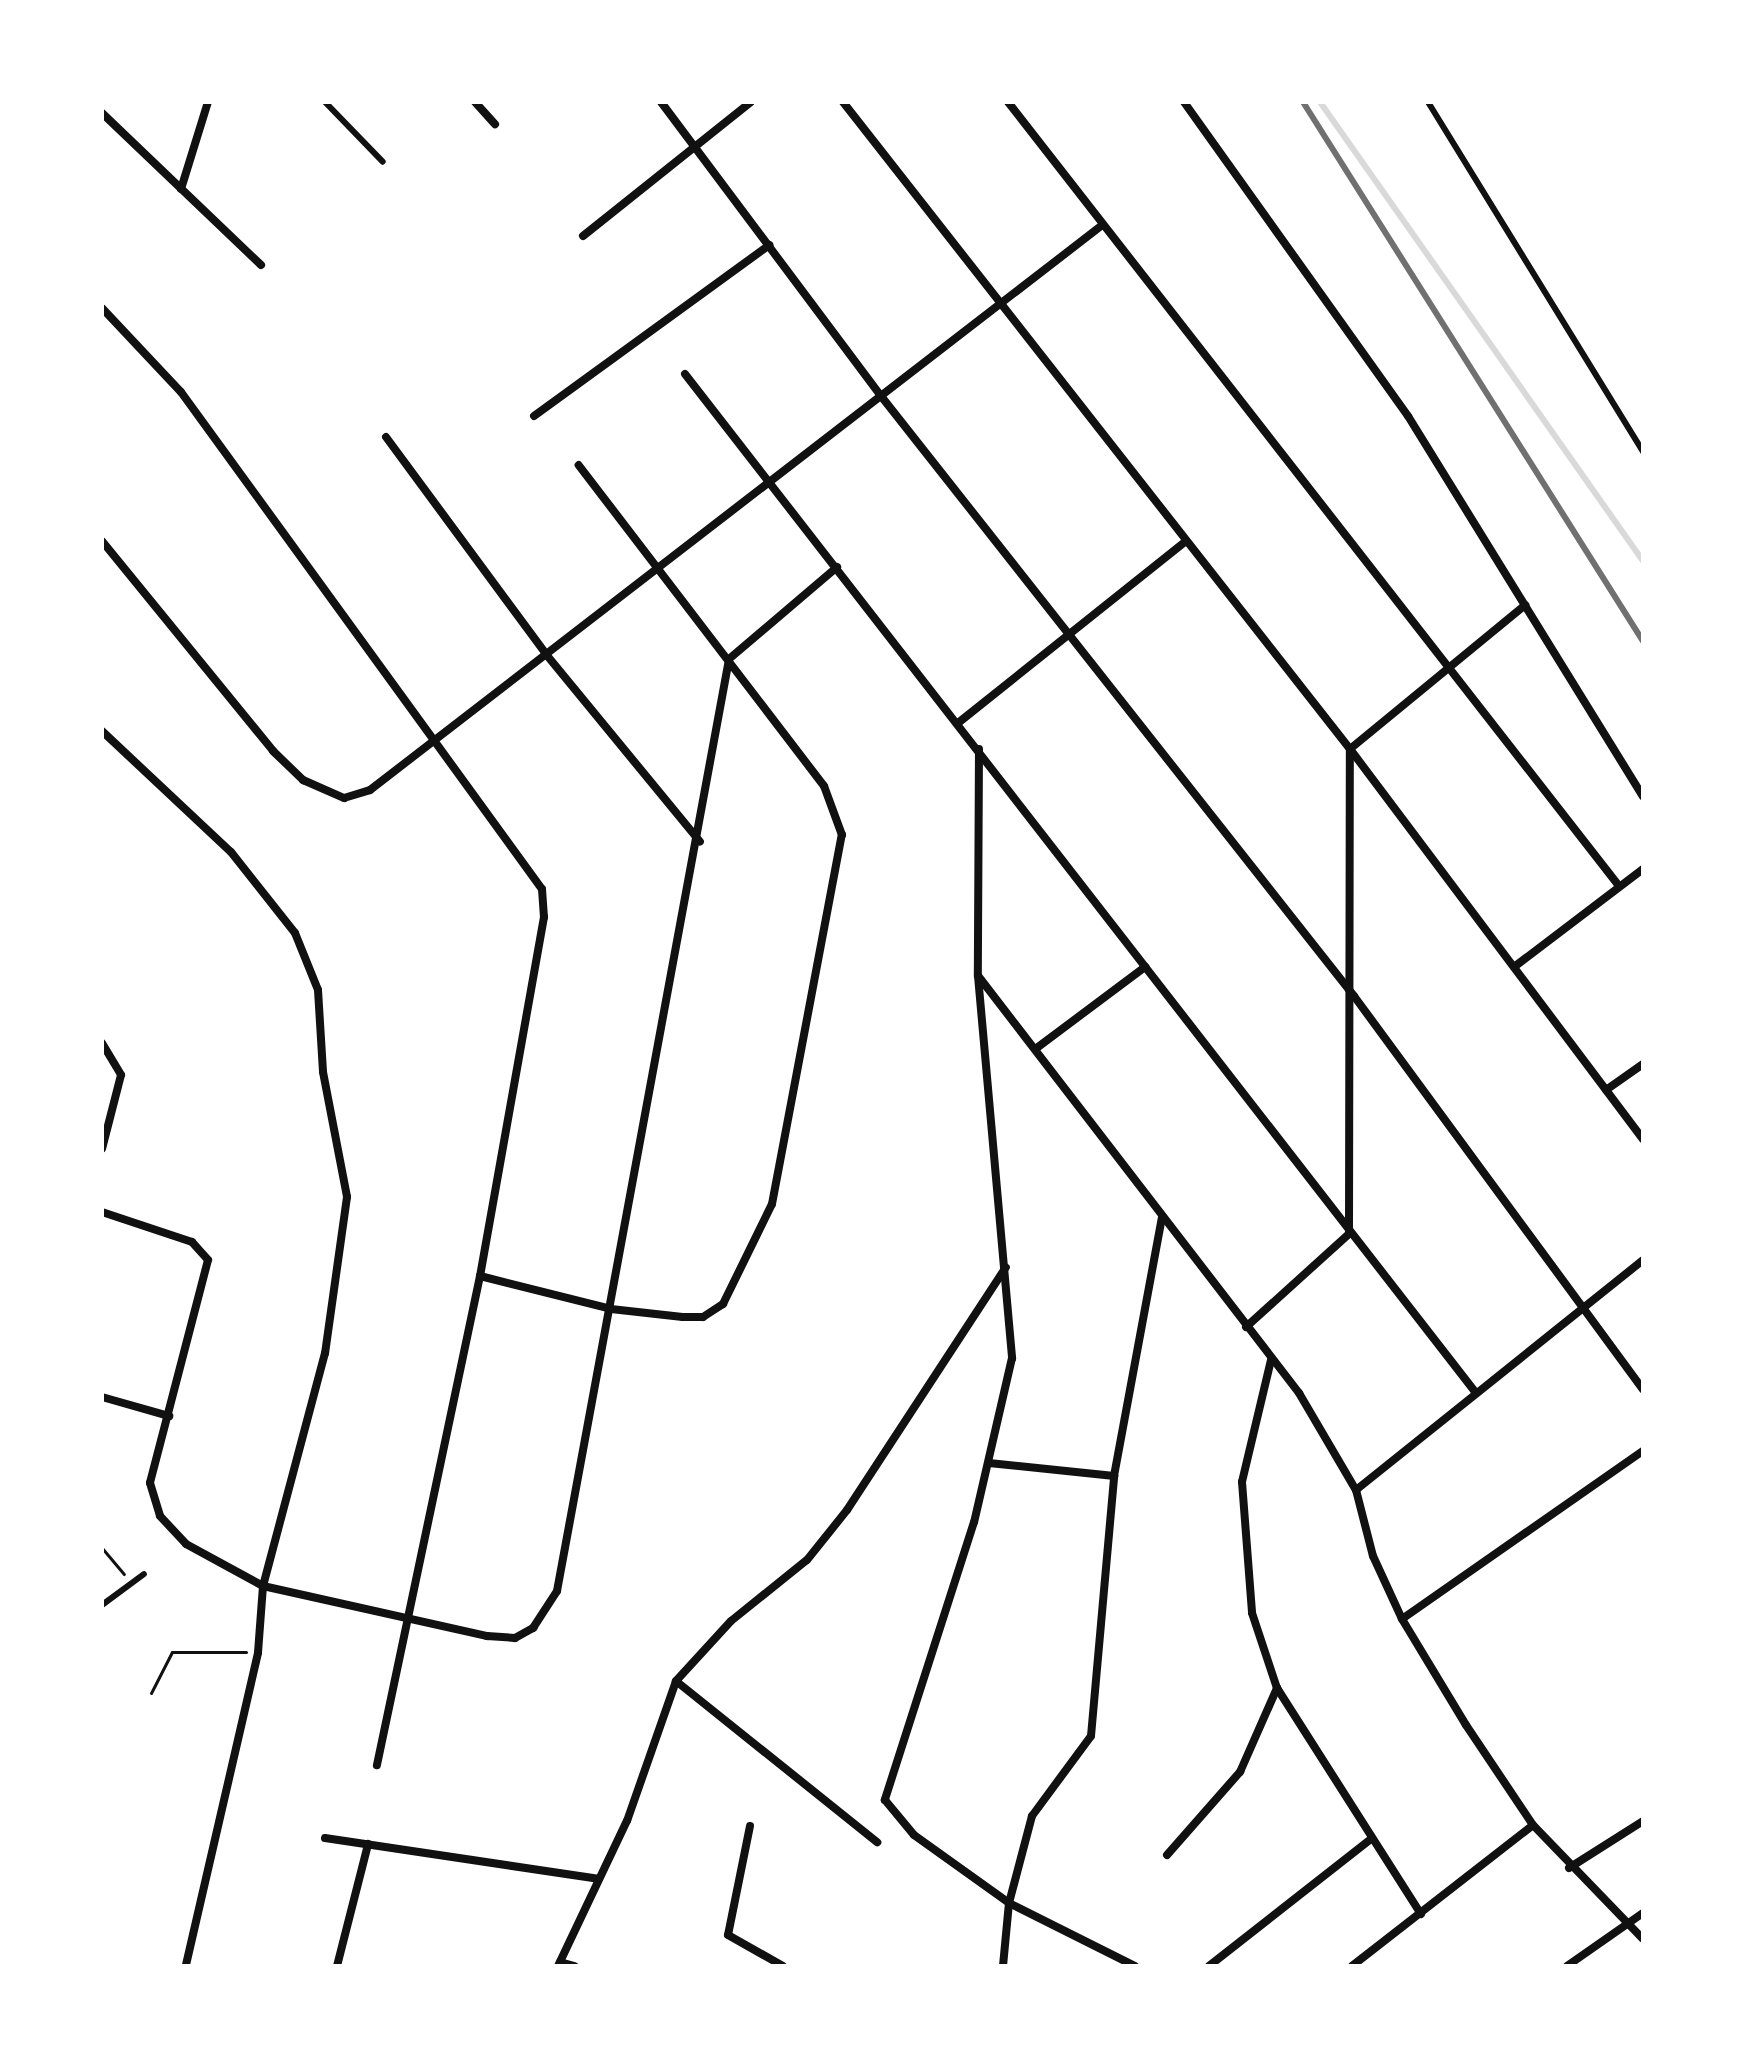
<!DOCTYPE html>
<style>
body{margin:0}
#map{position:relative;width:1745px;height:2068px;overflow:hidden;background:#fff;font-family:"Exo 2",sans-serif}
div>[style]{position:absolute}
.stream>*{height:6px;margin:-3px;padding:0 3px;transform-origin:3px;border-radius:3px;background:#d9d9d9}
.path>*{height:3px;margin:-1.5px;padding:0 1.5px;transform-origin:1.5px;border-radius:1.5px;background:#111}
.service>*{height:6px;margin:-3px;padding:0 3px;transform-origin:3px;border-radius:3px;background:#111}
.minor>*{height:8px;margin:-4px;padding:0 4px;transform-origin:4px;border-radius:4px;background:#111}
.rail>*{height:6px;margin:-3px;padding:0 3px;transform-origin:3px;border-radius:3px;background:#707070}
span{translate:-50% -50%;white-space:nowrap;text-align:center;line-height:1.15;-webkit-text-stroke:6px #fff;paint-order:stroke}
.frame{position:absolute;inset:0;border:104px solid #fff;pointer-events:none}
</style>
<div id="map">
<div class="stream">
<div style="left:1320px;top:102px;width:561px;rotate:54.87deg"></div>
</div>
<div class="path">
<div style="left:102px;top:1548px;width:34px;rotate:50deg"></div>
<div style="left:151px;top:1693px;width:46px;rotate:-62.9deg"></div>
<div style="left:172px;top:1652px;width:74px"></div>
</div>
<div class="service">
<div style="left:325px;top:102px;width:83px;rotate:46deg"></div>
<div style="left:1428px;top:102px;width:411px;rotate:58.4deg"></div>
<div style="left:102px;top:1605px;width:52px;rotate:-36.4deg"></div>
</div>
<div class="minor">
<div style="left:475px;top:102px;width:30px;rotate:48deg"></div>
<div style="left:661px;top:102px;width:367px;rotate:53.2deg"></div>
<div style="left:881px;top:396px;width:764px;rotate:51.75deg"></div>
<div style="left:1354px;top:996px;width:488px;rotate:53.7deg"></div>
<div style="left:843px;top:102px;width:822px;rotate:51.92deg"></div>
<div style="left:1350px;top:749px;width:488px;rotate:53.1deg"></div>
<div style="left:1008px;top:102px;width:994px;rotate:52.07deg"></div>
<div style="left:1184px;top:102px;width:386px;rotate:54.5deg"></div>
<div style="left:1408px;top:416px;width:447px;rotate:58.3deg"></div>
<div style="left:102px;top:113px;width:220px;rotate:43.7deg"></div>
<div style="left:181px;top:189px;width:91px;rotate:-72.8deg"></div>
<div style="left:583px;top:236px;width:215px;rotate:-38.6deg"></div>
<div style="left:102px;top:308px;width:115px;rotate:46.8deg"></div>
<div style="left:181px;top:392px;width:614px;rotate:54.01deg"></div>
<div style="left:542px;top:889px;width:28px;rotate:86deg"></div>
<div style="left:544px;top:917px;width:365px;rotate:100.1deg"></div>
<div style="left:480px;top:1276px;width:500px;rotate:101.9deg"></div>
<div style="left:685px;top:374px;width:1290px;rotate:52.18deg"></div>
<div style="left:534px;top:416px;width:291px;rotate:-36deg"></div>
<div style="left:386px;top:437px;width:268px;rotate:53.6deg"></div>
<div style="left:545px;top:653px;width:244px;rotate:50.6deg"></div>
<div style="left:102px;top:541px;width:271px;rotate:50.8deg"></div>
<div style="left:273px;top:751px;width:42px;rotate:44deg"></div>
<div style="left:303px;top:780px;width:45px;rotate:23.7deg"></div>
<div style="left:344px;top:798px;width:27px;rotate:-17deg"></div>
<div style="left:370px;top:790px;width:923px;rotate:-37.65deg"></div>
<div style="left:958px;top:723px;width:290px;rotate:-38.6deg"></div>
<div style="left:102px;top:731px;width:177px;rotate:43.2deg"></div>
<div style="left:231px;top:852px;width:103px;rotate:51.7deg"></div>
<div style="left:295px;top:933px;width:61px;rotate:68deg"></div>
<div style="left:318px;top:990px;width:82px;rotate:86.5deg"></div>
<div style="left:323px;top:1072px;width:127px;rotate:79.1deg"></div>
<div style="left:347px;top:1197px;width:158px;rotate:98deg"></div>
<div style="left:325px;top:1353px;width:241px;rotate:104.9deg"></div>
<div style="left:263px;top:1586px;width:67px;rotate:94.3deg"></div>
<div style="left:258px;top:1653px;width:321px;rotate:103deg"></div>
<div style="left:979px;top:749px;width:227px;rotate:90.3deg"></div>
<div style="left:978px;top:976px;width:384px;rotate:84.9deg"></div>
<div style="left:1012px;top:1358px;width:168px;rotate:103deg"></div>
<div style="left:974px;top:1522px;width:292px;rotate:107.8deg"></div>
<div style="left:885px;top:1800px;width:45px;rotate:50.4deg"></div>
<div style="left:914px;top:1835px;width:117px;rotate:35.6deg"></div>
<div style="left:1009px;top:1903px;width:141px;rotate:26.6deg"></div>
<div style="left:1514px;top:967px;width:162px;rotate:-37.2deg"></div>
<div style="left:979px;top:977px;width:525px;rotate:52.43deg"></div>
<div style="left:1299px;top:1393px;width:113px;rotate:59.6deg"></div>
<div style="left:1356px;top:1490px;width:68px;rotate:75.6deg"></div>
<div style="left:1373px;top:1556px;width:69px;rotate:65.3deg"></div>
<div style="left:1402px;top:1619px;width:124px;rotate:58.9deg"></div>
<div style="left:1466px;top:1725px;width:120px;rotate:56.2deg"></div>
<div style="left:1533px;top:1825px;width:158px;rotate:46deg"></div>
<div style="left:102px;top:1043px;width:37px;rotate:59deg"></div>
<div style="left:121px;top:1075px;width:76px;rotate:104.4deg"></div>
<div style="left:1038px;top:1047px;width:134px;rotate:-36.8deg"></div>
<div style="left:1606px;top:1090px;width:45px;rotate:-35.1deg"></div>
<div style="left:102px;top:1212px;width:95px;rotate:18.4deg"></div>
<div style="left:192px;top:1242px;width:24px;rotate:48deg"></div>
<div style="left:208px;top:1260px;width:230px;rotate:104.6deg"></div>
<div style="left:150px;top:1483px;width:34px;rotate:73deg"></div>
<div style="left:160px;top:1516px;width:38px;rotate:47deg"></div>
<div style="left:186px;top:1544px;width:88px;rotate:28.6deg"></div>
<div style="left:263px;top:1586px;width:230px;rotate:12.6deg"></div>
<div style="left:487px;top:1636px;width:28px;rotate:4deg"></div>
<div style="left:515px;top:1638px;width:21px;rotate:-29deg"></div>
<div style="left:533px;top:1628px;width:44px;rotate:-57deg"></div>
<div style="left:557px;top:1591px;width:948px;rotate:-79.54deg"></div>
<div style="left:729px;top:659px;width:142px;rotate:-40.4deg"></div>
<div style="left:480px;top:1276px;width:135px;rotate:14.1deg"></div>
<div style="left:611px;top:1309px;width:72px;rotate:6.3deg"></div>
<div style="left:683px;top:1317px;width:20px"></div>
<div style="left:703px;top:1317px;width:24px;rotate:-33deg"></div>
<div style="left:723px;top:1304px;width:111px;rotate:-63.9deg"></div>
<div style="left:772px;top:1204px;width:376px;rotate:-79.3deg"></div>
<div style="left:842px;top:835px;width:52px;rotate:-110.2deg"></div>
<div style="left:824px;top:786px;width:404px;rotate:-127.4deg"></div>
<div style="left:1246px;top:1327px;width:139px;rotate:-42.1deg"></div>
<div style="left:1349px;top:1234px;width:485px;rotate:-89.9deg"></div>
<div style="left:1350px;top:749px;width:227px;rotate:-39.4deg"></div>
<div style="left:1271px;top:1360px;width:125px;rotate:103.4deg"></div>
<div style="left:1242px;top:1482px;width:131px;rotate:85.6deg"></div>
<div style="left:1252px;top:1613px;width:79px;rotate:71.6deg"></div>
<div style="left:1277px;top:1688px;width:268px;rotate:57.5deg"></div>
<div style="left:102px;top:1397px;width:70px;rotate:15.8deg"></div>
<div style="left:989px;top:1463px;width:126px;rotate:5.9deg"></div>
<div style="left:1356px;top:1490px;width:368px;rotate:-38.7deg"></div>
<div style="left:1402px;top:1619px;width:294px;rotate:-34.9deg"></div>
<div style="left:676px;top:1681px;width:258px;rotate:38.7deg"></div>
<div style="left:750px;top:1826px;width:111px;rotate:101.4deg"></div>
<div style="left:728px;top:1935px;width:63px;rotate:29.4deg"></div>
<div style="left:325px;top:1838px;width:276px;rotate:8.5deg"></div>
<div style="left:1167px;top:1855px;width:111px;rotate:-48.7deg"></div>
<div style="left:1240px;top:1772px;width:92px;rotate:-66.2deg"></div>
<div style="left:1569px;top:1868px;width:88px;rotate:-32.4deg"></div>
<div style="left:560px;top:1962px;width:15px;rotate:16deg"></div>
<div style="left:337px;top:1966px;width:126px;rotate:-75.7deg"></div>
<div style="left:558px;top:1966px;width:161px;rotate:-64.6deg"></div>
<div style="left:627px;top:1821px;width:148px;rotate:-70.7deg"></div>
<div style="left:676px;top:1681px;width:81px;rotate:-47.5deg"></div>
<div style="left:731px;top:1621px;width:97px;rotate:-38.8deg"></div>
<div style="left:807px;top:1560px;width:64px;rotate:-51.3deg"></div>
<div style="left:847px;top:1510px;width:290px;rotate:-56.8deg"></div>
<div style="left:1003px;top:1966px;width:63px;rotate:-84.6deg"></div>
<div style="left:1009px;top:1903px;width:90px;rotate:-75.2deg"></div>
<div style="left:1032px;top:1816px;width:99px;rotate:-53.6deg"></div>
<div style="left:1091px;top:1736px;width:261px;rotate:-84.9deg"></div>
<div style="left:1114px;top:1476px;width:264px;rotate:-79.5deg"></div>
<div style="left:1209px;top:1966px;width:206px;rotate:-38.1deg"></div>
<div style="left:1352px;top:1966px;width:229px;rotate:-37.9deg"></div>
<div style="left:1567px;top:1966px;width:93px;rotate:-34.9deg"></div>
</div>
<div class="rail">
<div style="left:1303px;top:102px;width:637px;rotate:57.76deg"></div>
</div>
<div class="frame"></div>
</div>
